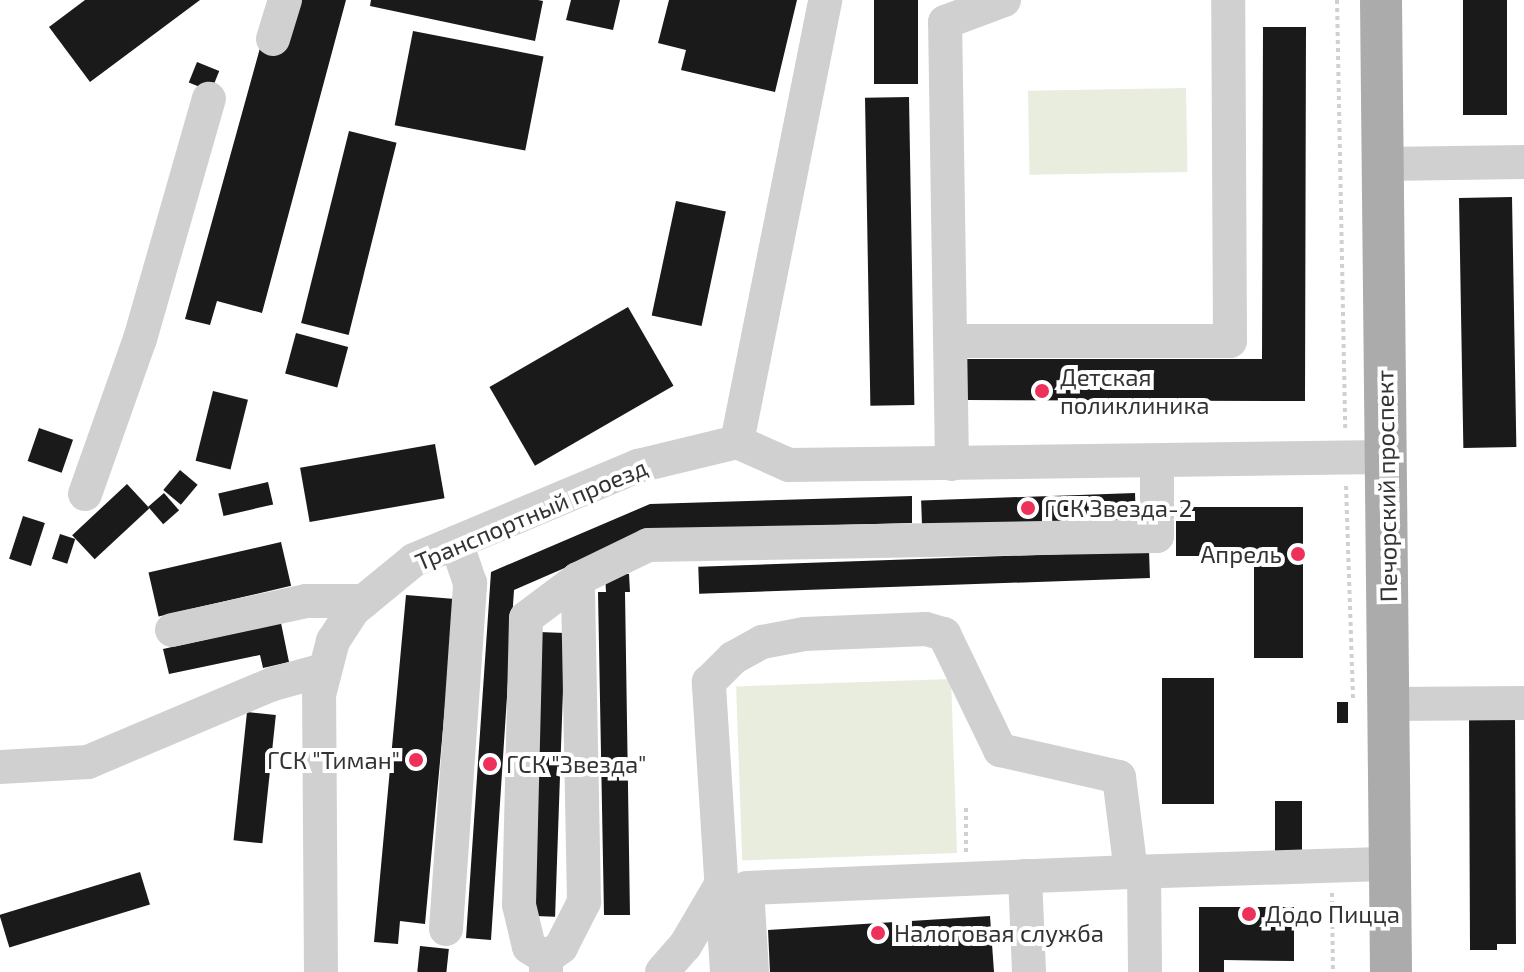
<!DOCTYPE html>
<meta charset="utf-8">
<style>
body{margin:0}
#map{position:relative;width:1524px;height:972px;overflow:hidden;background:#fff;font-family:"Exo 2",sans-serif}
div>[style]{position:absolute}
.green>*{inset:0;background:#e8edde;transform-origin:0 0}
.building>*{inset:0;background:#1a1a1a;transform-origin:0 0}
.path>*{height:4px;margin-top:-2px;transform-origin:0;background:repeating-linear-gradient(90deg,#d0d0d0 0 4px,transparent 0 8px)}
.minor>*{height:34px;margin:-17px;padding:0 17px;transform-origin:17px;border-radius:17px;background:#d0d0d0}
.major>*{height:42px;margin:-21px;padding:0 21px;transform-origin:21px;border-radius:21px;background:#ababab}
.dots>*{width:22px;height:22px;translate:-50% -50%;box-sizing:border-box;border:4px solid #fff;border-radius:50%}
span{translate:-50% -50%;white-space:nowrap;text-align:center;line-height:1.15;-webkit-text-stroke:8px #fff;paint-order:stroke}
.poi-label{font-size:24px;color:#333}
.left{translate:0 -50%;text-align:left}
.right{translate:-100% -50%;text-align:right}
.street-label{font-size:24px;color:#333}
</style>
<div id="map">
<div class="green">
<div style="left:1186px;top:88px;width:84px;height:158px;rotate:89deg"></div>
<div style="left:951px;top:679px;width:174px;height:215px;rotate:88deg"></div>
</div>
<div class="building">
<div style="clip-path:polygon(85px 0,200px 0,90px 82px,49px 27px)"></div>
<div style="clip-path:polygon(294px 0,346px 0,262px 313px,217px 301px,210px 325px,185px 319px,260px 48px,281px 54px)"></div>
<div style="clip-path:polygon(371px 0,538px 0,543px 1px,535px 41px,370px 6px)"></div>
<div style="clip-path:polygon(571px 0,620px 0,613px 30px,566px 20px)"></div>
<div style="clip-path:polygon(669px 0,797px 0,775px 92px,681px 70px,686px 50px,658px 43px)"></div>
<div style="left:874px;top:0;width:44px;height:84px"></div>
<div style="left:1463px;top:0;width:44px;height:115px"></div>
<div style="clip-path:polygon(1263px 27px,1306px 27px,1305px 401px,966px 400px,966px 359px,1262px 359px)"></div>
<div style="left:413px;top:31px;width:133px;height:96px;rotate:11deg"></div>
<div style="left:197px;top:62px;width:24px;height:22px;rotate:22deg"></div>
<div style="left:909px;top:97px;width:308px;height:44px;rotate:89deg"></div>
<div style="left:349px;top:131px;width:49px;height:198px;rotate:14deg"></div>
<div style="left:1512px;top:197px;width:250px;height:53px;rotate:89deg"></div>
<div style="left:676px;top:201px;width:51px;height:117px;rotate:12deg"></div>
<div style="left:628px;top:307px;width:91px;height:160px;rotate:60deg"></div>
<div style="left:296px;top:333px;width:54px;height:42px;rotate:15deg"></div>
<div style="left:213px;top:391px;width:36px;height:72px;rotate:14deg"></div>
<div style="left:39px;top:428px;width:36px;height:35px;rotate:19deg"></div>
<div style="left:435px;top:444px;width:55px;height:137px;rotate:80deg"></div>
<div style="left:180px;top:470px;width:23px;height:26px;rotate:40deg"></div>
<div style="left:268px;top:482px;width:23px;height:51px;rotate:77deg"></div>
<div style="left:127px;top:484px;width:33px;height:75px;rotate:47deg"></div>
<div style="left:164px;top:493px;width:23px;height:21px;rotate:49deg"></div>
<div style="left:1135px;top:493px;width:26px;height:214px;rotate:88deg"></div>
<div style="clip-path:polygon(912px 496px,912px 523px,652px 530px,514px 590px,491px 940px,466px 938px,491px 572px,650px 504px)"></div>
<div style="clip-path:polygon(1176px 507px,1303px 507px,1303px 658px,1254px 658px,1254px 556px,1176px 556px)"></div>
<div style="left:23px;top:516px;width:23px;height:45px;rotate:18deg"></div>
<div style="left:60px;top:534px;width:16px;height:26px;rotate:18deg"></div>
<div style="left:281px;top:542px;width:45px;height:136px;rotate:77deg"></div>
<div style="left:1149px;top:551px;width:27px;height:451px;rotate:88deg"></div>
<div style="clip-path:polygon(605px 574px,629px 574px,630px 592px,625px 592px,630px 915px,604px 915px,598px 592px,606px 592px)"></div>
<div style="clip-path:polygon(406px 595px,455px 599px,425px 924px,400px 921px,398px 944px,374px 942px)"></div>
<div style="clip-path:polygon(281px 623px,289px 662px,263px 668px,260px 655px,169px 674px,163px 649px)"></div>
<div style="left:539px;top:632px;width:26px;height:284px;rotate:2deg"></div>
<div style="left:1162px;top:678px;width:52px;height:126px"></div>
<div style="left:1337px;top:702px;width:11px;height:21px"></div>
<div style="left:247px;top:712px;width:29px;height:129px;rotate:6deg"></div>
<div style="clip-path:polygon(1469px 713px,1515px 713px,1516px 944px,1497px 944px,1497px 950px,1470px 950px)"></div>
<div style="left:1275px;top:801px;width:27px;height:53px"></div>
<div style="left:140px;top:872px;width:34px;height:147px;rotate:73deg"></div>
<div style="clip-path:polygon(1199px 907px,1294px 907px,1294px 961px,1224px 960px,1224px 972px,1199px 972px)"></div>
<div style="clip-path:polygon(990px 916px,994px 972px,770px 972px,768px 930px)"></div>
<div style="left:420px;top:946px;width:29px;height:26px;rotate:6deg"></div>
</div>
<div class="path">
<div style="left:1337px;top:0;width:430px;rotate:88.9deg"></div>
<div style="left:1346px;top:486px;width:215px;rotate:88.1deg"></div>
<div style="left:966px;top:852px;width:48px;rotate:-90deg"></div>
<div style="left:1332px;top:893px;width:79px;rotate:89.3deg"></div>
</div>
<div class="minor">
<div style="left:273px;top:39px;width:41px;rotate:-72.9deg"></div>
<div style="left:1383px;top:164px;width:141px;rotate:-0.8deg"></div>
<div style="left:950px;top:341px;width:280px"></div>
<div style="left:1230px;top:341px;width:341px;rotate:-90.3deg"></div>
<div style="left:737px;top:442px;width:57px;rotate:23.9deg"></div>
<div style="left:789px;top:465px;width:596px;rotate:-0.77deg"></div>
<div style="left:737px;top:442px;width:451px;rotate:-78.7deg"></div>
<div style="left:952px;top:464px;width:442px;rotate:-90.9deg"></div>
<div style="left:945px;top:22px;width:63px;rotate:-20.4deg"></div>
<div style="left:85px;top:494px;width:164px;rotate:-70.5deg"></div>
<div style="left:140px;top:339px;width:250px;rotate:-74deg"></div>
<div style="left:172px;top:630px;width:137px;rotate:-12.2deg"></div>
<div style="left:306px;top:601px;width:58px"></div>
<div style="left:1389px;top:704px;width:135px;rotate:-0.4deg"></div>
<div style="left:0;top:767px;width:88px;rotate:-3.3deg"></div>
<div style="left:88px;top:762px;width:201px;rotate:-22.9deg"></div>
<div style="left:273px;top:684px;width:53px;rotate:-15.4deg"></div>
<div style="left:1144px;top:872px;width:100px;rotate:89.4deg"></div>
<div style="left:1025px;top:876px;width:96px;rotate:87.6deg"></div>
<div style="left:446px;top:929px;width:347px;rotate:-86deg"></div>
<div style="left:470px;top:583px;width:43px;rotate:-108.9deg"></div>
<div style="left:546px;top:958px;width:19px;rotate:-36deg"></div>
<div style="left:561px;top:947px;width:51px;rotate:-62.9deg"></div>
<div style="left:584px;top:902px;width:323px;rotate:-91.1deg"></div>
<div style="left:321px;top:972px;width:277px;rotate:-90.4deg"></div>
<div style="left:319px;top:695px;width:56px;rotate:-75.5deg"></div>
<div style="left:333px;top:641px;width:37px;rotate:-57deg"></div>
<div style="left:353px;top:610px;width:79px;rotate:-39.3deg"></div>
<div style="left:414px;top:560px;width:243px;rotate:-22.8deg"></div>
<div style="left:638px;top:466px;width:102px;rotate:-13.6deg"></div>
<div style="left:546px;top:972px;width:14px;rotate:-90deg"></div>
<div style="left:546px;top:958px;width:20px;rotate:-147deg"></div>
<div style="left:529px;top:947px;width:43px;rotate:-103.4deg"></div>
<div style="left:519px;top:905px;width:287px;rotate:-88.6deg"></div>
<div style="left:526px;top:618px;width:65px;rotate:-36.9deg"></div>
<div style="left:578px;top:579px;width:78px;rotate:-25.9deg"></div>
<div style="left:648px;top:545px;width:509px;rotate:-1.01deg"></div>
<div style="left:1157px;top:536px;width:74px;rotate:-90deg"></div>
<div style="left:662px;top:972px;width:35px;rotate:-49deg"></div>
<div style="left:685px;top:946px;width:73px;rotate:-59.6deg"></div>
<div style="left:727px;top:972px;width:291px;rotate:-93.6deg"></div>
<div style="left:709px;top:682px;width:34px;rotate:-45deg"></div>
<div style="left:733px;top:658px;width:33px;rotate:-29deg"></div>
<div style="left:762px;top:642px;width:43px;rotate:-10.8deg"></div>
<div style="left:804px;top:634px;width:122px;rotate:-2.3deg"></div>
<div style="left:926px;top:629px;width:19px;rotate:16deg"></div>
<div style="left:944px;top:634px;width:129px;rotate:64.2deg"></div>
<div style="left:1000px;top:750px;width:122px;rotate:12.8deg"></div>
<div style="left:1119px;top:777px;width:96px;rotate:82.8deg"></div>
<div style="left:1131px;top:872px;width:259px;rotate:-1.8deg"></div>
<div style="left:752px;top:972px;width:84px;rotate:-93.4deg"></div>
<div style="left:747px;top:888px;width:384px;rotate:-2.4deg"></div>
</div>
<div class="major">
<div style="left:1381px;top:0;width:972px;rotate:89.41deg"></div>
</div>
<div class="dots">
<div style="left:1042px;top:391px;background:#ee315a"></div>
<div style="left:1028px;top:508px;background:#ee315a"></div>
<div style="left:1298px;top:554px;background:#ee315a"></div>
<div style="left:416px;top:760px;background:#ee315a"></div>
<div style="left:490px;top:764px;background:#ee315a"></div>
<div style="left:1249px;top:914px;background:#ee315a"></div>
<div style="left:878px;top:933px;background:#ee315a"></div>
</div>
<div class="poi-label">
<span class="left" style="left:1060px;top:391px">Детская<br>поликлиника</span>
<span class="left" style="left:1044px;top:508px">ГСК Звезда-2</span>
<span class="right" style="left:1282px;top:554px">Апрель</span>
<span class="right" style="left:400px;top:760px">ГСК "Тиман"</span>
<span class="left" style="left:506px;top:764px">ГСК "Звезда"</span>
<span class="left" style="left:1265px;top:914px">Додо Пицца</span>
<span class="left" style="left:894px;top:933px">Налоговая служба</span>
</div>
<div class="street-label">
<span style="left:1386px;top:486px;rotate:-91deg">Печорский проспект</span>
<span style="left:531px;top:514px;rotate:-23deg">Транспортный проезд</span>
</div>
</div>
